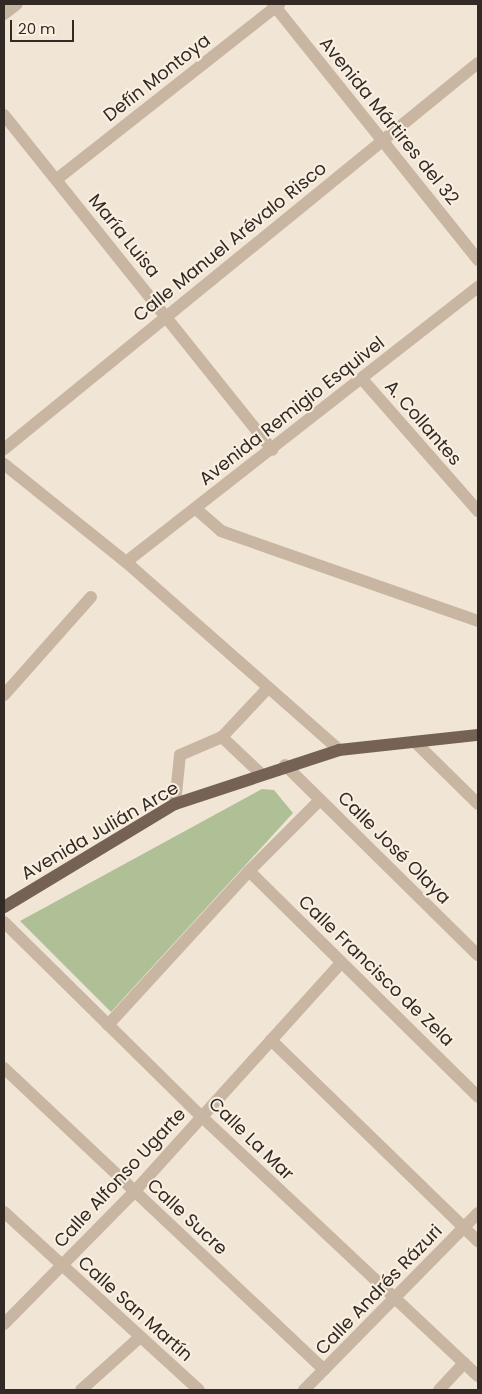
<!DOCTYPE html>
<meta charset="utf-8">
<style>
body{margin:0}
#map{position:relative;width:482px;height:1394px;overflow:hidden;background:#f1e6d6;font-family:Poppins,sans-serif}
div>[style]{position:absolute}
.green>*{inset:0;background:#b0c096}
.minor>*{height:12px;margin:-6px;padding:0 6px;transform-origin:6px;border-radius:6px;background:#c9b6a2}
.major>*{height:12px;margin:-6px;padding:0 6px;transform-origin:6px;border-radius:6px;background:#766255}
span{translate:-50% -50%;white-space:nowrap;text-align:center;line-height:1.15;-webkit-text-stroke:4px #f9f0e2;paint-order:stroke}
.street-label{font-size:18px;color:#342a25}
.frame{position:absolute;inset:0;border:5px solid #342a25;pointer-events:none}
.scale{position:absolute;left:10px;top:20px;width:64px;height:22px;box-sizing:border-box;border:2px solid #342a25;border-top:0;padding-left:6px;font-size:15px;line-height:18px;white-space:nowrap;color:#342a25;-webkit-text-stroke:4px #f9f0e2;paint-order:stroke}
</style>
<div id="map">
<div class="green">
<div style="clip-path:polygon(262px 789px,274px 790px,293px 813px,111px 1012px,20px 921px)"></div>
</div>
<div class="minor">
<div style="left:273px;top:4px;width:328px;rotate:51.3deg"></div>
<div style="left:4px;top:14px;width:16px;rotate:-38deg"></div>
<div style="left:4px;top:115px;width:429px;rotate:51.3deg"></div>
<div style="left:57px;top:179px;width:283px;rotate:-38.2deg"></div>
<div style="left:362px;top:379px;width:176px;rotate:48.7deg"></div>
<div style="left:4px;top:449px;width:611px;rotate:-39.16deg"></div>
<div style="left:4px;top:464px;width:156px;rotate:38.8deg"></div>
<div style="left:126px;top:562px;width:284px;rotate:41.4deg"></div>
<div style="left:196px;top:509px;width:33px;rotate:41deg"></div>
<div style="left:221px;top:531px;width:272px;rotate:19.3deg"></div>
<div style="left:126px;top:562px;width:447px;rotate:-38deg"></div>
<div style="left:4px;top:695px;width:131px;rotate:-48.4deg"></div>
<div style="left:222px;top:737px;width:67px;rotate:-46.8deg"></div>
<div style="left:416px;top:743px;width:87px;rotate:44.5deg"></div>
<div style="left:285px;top:765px;width:271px;rotate:44.6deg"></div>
<div style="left:175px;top:804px;width:49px;rotate:-84.2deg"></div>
<div style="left:180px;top:755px;width:46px;rotate:-23.2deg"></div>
<div style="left:222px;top:737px;width:54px;rotate:43.5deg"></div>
<div style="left:249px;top:871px;width:322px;rotate:44.6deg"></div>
<div style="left:4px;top:922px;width:276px;rotate:44.6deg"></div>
<div style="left:201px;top:1116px;width:380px;rotate:43.2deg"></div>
<div style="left:108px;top:1025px;width:209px;rotate:-47.5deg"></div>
<div style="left:249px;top:871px;width:100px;rotate:-45deg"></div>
<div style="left:271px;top:1040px;width:289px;rotate:44.2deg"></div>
<div style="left:4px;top:1068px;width:440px;rotate:43.3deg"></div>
<div style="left:4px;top:1212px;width:264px;rotate:42.4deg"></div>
<div style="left:4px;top:1324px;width:185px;rotate:-45.4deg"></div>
<div style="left:134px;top:1192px;width:307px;rotate:-47.9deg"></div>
<div style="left:81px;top:1390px;width:79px;rotate:-41.9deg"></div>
<div style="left:304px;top:1390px;width:248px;rotate:-45.5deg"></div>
<div style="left:439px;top:1390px;width:37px;rotate:-47deg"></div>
</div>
<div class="major">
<div style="left:4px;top:907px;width:200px;rotate:-31.1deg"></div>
<div style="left:175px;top:804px;width:173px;rotate:-18.2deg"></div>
<div style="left:339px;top:750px;width:140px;rotate:-6.2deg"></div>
</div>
<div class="street-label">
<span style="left:157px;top:78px;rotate:-38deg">Defín Montoya</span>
<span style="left:389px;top:121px;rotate:51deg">Avenida Mártires del 32</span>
<span style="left:124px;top:236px;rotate:51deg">María Luisa</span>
<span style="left:230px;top:242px;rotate:-39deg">Calle Manuel Arévalo Risco</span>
<span style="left:292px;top:411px;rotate:-38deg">Avenida Remigio Esquivel</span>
<span style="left:423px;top:423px;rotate:49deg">A. Collantes</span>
<span style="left:100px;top:831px;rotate:-30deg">Avenida Julián Arce</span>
<span style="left:394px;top:848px;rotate:45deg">Calle José Olaya</span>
<span style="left:376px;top:971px;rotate:44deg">Calle Francisco de Zela</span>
<span style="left:251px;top:1139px;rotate:44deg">Calle La Mar</span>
<span style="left:120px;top:1178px;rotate:-47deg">Calle Alfonso Ugarte</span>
<span style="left:187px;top:1217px;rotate:43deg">Calle Sucre</span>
<span style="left:379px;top:1290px;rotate:-46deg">Calle Andrés Rázuri</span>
<span style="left:135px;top:1309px;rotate:42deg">Calle San Martín</span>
</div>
<div class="frame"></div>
<div class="scale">20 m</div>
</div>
